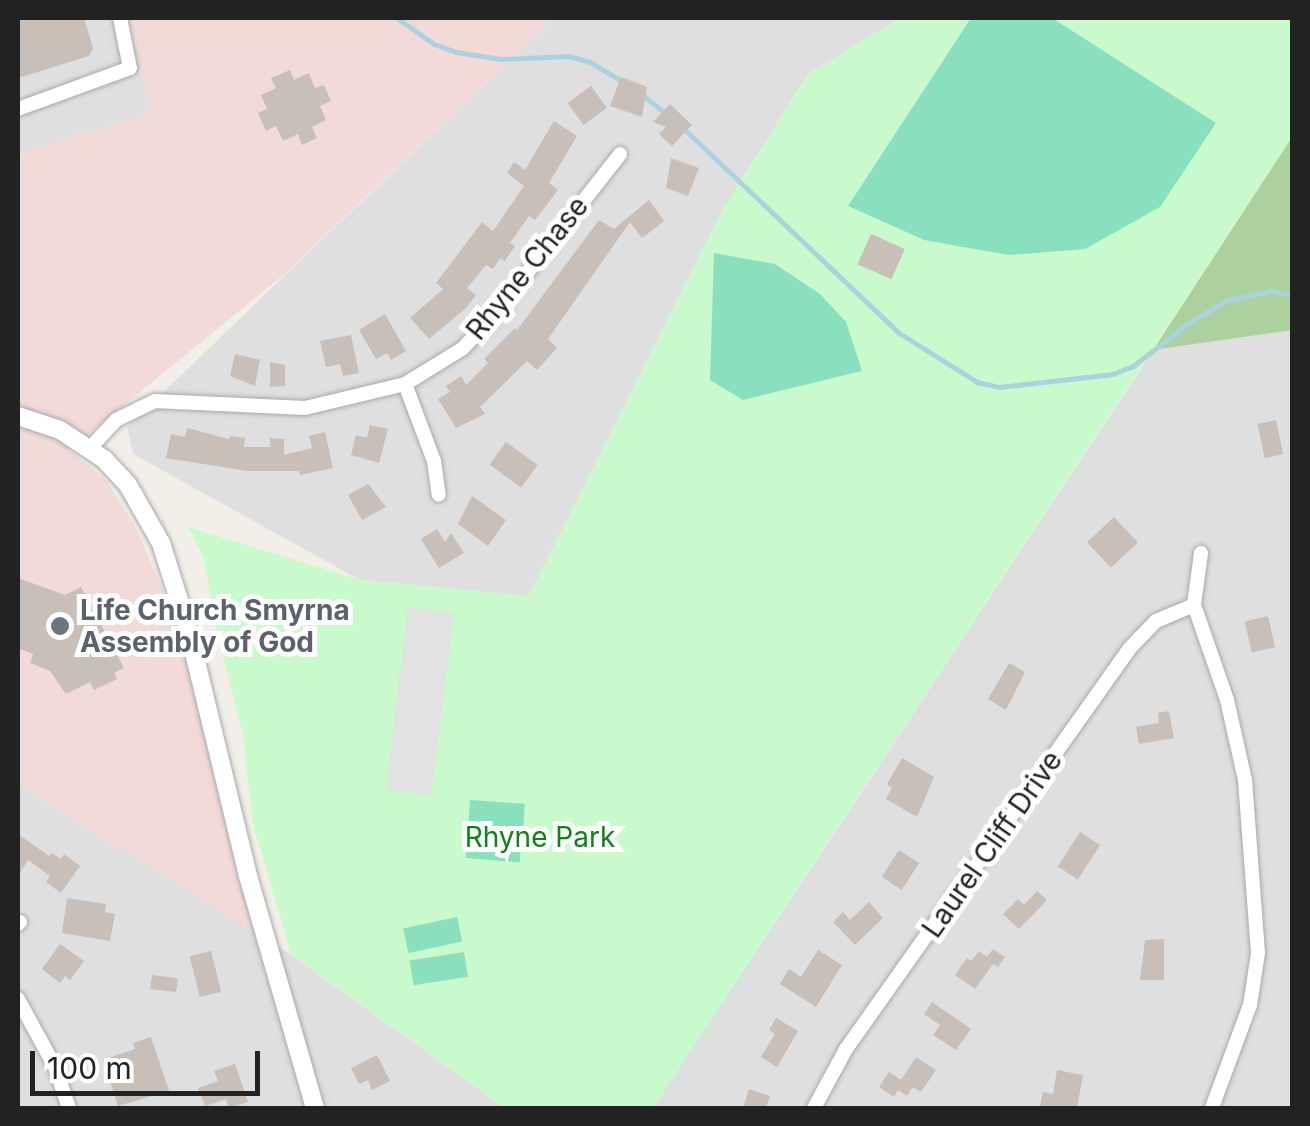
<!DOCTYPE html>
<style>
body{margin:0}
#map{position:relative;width:1310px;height:1126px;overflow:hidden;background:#f2efe9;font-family:Inter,sans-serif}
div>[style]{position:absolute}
.residential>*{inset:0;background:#e0dfdf}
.commercial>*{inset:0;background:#f2dad9}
.forest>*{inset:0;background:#add19e}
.park>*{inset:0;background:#c8facc}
.pitch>*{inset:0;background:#88e0be;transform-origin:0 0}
.parking>*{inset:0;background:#e2e2e2;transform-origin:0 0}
.stream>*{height:5px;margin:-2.5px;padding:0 2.5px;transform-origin:2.5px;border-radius:2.5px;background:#aad3df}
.building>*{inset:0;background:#c7bfb8;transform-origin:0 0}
.roads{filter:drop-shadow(0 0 2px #a9a9a9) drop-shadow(0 0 2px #a9a9a9)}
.minor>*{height:14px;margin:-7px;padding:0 7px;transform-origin:7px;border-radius:7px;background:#fff}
.tertiary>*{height:18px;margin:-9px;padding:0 9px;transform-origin:9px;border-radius:9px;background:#fff}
.dots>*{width:28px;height:28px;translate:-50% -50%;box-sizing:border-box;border:5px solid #fff;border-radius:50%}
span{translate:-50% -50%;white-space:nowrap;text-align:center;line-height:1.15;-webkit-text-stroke:10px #fff;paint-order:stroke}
.street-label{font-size:28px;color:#222}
.worship-label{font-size:28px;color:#5b616d;font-weight:700}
.left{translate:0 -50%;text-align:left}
.park-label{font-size:28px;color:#0c8416}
.frame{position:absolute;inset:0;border:20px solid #222;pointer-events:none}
.scale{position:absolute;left:30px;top:1051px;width:230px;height:45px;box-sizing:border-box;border:5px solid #222;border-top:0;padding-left:12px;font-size:30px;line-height:35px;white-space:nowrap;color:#222;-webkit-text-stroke:8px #fff;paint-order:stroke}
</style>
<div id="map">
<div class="residential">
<div style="clip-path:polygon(18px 18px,128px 18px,152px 112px,18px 154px)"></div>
<div style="clip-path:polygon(553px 18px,900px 18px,808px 74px,723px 209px,529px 596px,360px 580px,133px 454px,127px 427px)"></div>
<div style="clip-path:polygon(1292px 330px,1292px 1108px,653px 1108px,1153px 350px)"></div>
<div style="clip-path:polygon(18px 784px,290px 954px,505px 1108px,18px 1108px)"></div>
</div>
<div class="commercial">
<div style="clip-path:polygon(128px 18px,553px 18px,287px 272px,69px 450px,105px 479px,136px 528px,183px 637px,261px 937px,18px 784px,18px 154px,151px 112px)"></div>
</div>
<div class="forest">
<div style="clip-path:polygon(1292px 137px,1292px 330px,1153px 350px)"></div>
</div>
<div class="park">
<div style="clip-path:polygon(900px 18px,1292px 18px,1292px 137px,653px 1108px,505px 1108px,291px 954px,253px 825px,243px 734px,218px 637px,204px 558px,188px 527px,360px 580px,529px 596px,723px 209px,808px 74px)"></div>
</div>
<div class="pitch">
<div style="clip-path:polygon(971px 18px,1052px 18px,1216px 123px,1160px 207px,1085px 249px,1008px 255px,924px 240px,848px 206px)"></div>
<div style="clip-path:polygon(714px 253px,775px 264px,820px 294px,846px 322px,862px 371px,743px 400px,710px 380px)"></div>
<div style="left:470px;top:800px;width:55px;height:25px;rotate:4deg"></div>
<div style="left:468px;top:833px;width:54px;height:25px;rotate:5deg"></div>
<div style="left:457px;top:917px;width:25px;height:55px;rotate:78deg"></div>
<div style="left:464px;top:952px;width:25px;height:55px;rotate:81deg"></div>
</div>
<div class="parking">
<div style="left:408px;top:607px;width:46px;height:184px;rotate:7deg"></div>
</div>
<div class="stream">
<div style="left:397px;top:18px;width:45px;rotate:35.1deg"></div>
<div style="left:434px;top:44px;width:23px;rotate:20deg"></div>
<div style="left:456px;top:52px;width:45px;rotate:9deg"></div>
<div style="left:500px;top:59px;width:69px;rotate:-2.5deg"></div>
<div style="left:569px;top:56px;width:22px;rotate:16deg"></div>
<div style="left:590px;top:62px;width:37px;rotate:31deg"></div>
<div style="left:644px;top:96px;width:28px;rotate:39deg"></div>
<div style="left:682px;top:127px;width:299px;rotate:43.5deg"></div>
<div style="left:899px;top:333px;width:92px;rotate:32.1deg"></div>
<div style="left:977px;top:382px;width:23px;rotate:13deg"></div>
<div style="left:999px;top:387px;width:115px;rotate:-6.5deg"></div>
<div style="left:1113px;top:374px;width:22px;rotate:-22deg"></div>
<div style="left:1133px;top:366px;width:68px;rotate:-37.9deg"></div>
<div style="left:1187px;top:324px;width:47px;rotate:-31deg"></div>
<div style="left:1227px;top:300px;width:45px;rotate:-11.6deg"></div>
<div style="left:1271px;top:291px;width:21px;rotate:11deg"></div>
</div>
<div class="building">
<div style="clip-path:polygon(18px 18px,84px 18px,93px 48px,89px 56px,18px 78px)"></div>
<div style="clip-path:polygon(290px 70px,294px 80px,309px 73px,315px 88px,324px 85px,331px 101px,320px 106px,326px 120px,312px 127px,317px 138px,302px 145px,298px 134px,283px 141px,276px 126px,266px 131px,258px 113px,267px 109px,261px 95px,276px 88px,271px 78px)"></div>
<div style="clip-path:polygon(621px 77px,647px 87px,642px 117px,610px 106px)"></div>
<div style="left:591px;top:86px;width:27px;height:29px;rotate:54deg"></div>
<div style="clip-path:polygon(670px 104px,692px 125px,672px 146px,659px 134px,666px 127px,653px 122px)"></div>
<div style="clip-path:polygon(554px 121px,577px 136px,549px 183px,558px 190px,535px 220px,529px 216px,510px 243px,515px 246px,505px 261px,500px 258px,493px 269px,486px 265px,467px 288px,476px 295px,466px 308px,429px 339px,410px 318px,443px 289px,436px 283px,482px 222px,493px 231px,524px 186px,507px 173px,514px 162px,525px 170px)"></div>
<div style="clip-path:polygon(671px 158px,699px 168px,688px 196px,666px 188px)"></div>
<div style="clip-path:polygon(649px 200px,664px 221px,642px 238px,630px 222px,548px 339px,557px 348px,537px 370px,527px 361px,480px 407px,485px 414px,456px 428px,438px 399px,450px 392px,446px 386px,461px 376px,466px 385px,488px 363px,484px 359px,515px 328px,517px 330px,599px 220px,614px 229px)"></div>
<div style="left:871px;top:234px;width:37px;height:33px;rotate:24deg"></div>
<div style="clip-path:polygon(385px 314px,406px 351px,391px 360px,387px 353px,376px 359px,359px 330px)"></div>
<div style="clip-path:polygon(351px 335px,359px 373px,343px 376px,340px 364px,326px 367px,320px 341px)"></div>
<div style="clip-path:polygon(235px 354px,260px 360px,255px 386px,230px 376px)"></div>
<div style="clip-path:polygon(270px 362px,285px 365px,285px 386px,270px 387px)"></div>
<div style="left:1276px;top:420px;width:35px;height:19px;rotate:78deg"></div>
<div style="clip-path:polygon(370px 425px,388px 429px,379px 463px,351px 455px,356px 435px,367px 438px)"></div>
<div style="clip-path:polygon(187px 428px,229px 439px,230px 436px,245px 438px,244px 447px,270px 447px,270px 438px,284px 439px,284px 455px,312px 448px,309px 436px,325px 432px,333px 468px,300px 475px,299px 471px,247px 471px,166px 458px,171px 434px,185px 437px)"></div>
<div style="left:506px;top:442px;width:39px;height:28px;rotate:36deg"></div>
<div style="clip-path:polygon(368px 484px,386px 507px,362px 520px,348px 495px)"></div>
<div style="clip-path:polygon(472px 496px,506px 520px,488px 546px,458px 524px)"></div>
<div style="left:1114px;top:517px;width:35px;height:37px;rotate:47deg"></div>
<div style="clip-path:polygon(437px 529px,445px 542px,451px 533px,464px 553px,439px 568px,421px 539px)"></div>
<div style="clip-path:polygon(18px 578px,65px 595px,81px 587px,124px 668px,114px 673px,117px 679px,94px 690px,90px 682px,66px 694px,50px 671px,30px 663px,33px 654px,18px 648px)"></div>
<div style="left:1268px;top:616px;width:32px;height:24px;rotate:77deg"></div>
<div style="clip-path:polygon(1009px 663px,1025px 672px,1006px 710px,988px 699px)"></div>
<div style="clip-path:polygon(1169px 711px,1174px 738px,1139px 744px,1136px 727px,1159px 723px,1158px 713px)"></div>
<div style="clip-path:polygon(902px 758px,934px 777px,917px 817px,886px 799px,892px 788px,887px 784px)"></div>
<div style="left:1080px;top:832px;width:24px;height:41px;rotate:33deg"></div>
<div style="clip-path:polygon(18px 834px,49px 856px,52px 853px,61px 859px,64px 854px,80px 866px,61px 893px,46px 882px,50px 876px,28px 860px,18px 876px)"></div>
<div style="left:899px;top:850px;width:24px;height:32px;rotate:33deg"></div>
<div style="clip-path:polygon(1037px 891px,1047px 900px,1019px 929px,1003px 914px,1018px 899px,1024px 905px)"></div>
<div style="clip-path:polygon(67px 898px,106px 904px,105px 912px,115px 914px,110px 941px,62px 933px)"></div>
<div style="clip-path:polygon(869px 902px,883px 918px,855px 945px,833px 922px,843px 912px,850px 920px)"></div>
<div style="clip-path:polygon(1164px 939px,1164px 980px,1140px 980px,1145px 940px)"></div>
<div style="clip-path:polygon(60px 944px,84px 961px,70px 980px,65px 976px,60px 983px,42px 969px)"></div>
<div style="clip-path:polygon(993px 949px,1005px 957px,998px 967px,993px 964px,975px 989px,955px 975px,967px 958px,971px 961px,979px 951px,987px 957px)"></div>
<div style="clip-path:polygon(818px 950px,842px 965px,816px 1007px,780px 984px,789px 969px,801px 977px)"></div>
<div style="left:211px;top:951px;width:42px;height:22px;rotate:76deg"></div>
<div style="left:152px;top:975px;width:26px;height:14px;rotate:7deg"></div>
<div style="clip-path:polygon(932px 1002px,971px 1029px,956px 1050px,933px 1035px,940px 1025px,924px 1014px)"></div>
<div style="clip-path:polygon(776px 1018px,798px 1031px,777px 1067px,761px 1057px,775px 1034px,769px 1030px)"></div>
<div style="clip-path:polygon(151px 1037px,169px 1091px,118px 1106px,103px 1060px,135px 1049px,133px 1043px)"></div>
<div style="clip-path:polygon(377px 1055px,390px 1081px,372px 1090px,368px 1080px,359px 1084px,351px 1068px)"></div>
<div style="clip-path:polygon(916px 1057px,936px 1070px,921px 1092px,913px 1087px,907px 1096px,898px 1090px,894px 1097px,879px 1087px,889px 1072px,901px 1080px)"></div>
<div style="clip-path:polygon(235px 1064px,248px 1102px,229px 1108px,226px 1099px,205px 1106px,198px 1088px,218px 1081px,214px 1071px)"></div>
<div style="clip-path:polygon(1057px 1070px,1083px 1075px,1077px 1108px,1040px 1106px,1043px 1092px,1053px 1094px)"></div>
<div style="clip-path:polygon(749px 1089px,770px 1096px,766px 1108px,743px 1108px)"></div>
</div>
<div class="roads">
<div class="minor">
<div style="left:18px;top:109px;width:119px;rotate:-20.1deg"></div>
<div style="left:130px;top:68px;width:51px;rotate:-101.3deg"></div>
<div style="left:405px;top:384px;width:82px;rotate:69.4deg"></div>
<div style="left:434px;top:461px;width:34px;rotate:82deg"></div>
<div style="left:90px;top:448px;width:38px;rotate:-47deg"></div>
<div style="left:116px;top:420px;width:43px;rotate:-26deg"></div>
<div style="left:155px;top:401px;width:150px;rotate:2.7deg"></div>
<div style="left:305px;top:408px;width:103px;rotate:-13.5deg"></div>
<div style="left:405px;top:384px;width:67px;rotate:-31.6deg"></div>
<div style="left:462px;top:349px;width:43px;rotate:-45.9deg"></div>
<div style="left:492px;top:318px;width:208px;rotate:-52deg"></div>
<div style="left:1201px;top:553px;width:52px;rotate:97.7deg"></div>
<div style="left:1194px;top:605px;width:101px;rotate:70.8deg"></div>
<div style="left:1227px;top:700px;width:82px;rotate:77.3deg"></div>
<div style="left:1245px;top:780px;width:173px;rotate:85.7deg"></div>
<div style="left:1258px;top:953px;width:53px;rotate:98.7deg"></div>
<div style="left:1250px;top:1005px;width:110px;rotate:110.3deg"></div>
<div style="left:18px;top:924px;width:3px;rotate:-45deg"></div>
<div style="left:18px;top:999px;width:77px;rotate:61.4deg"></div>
<div style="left:55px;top:1067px;width:43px;rotate:71.1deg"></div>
<div style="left:814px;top:1108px;width:67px;rotate:-61.5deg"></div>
<div style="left:846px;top:1049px;width:490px;rotate:-54.7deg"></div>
<div style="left:1129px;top:649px;width:39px;rotate:-46deg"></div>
<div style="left:1156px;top:621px;width:41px;rotate:-22.8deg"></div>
</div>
<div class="tertiary">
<div style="left:18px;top:416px;width:44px;rotate:18.4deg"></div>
<div style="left:60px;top:430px;width:53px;rotate:33.4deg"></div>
<div style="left:104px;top:459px;width:35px;rotate:47deg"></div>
<div style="left:128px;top:485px;width:67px;rotate:60.4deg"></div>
<div style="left:161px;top:543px;width:93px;rotate:72.5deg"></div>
<div style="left:189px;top:632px;width:251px;rotate:76.4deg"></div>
<div style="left:248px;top:876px;width:241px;rotate:73.9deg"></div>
</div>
</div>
<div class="dots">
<div style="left:60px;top:626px;background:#6b7280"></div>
</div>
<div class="street-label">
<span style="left:527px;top:268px;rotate:-51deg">Rhyne Chase</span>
<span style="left:992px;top:844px;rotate:-55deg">Laurel Cliff Drive</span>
</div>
<div class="worship-label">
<span class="left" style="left:80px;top:626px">Life Church Smyrna<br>Assembly of God</span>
</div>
<div class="park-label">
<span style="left:540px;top:837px">Rhyne Park</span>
</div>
<div class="frame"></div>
<div class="scale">100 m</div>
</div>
